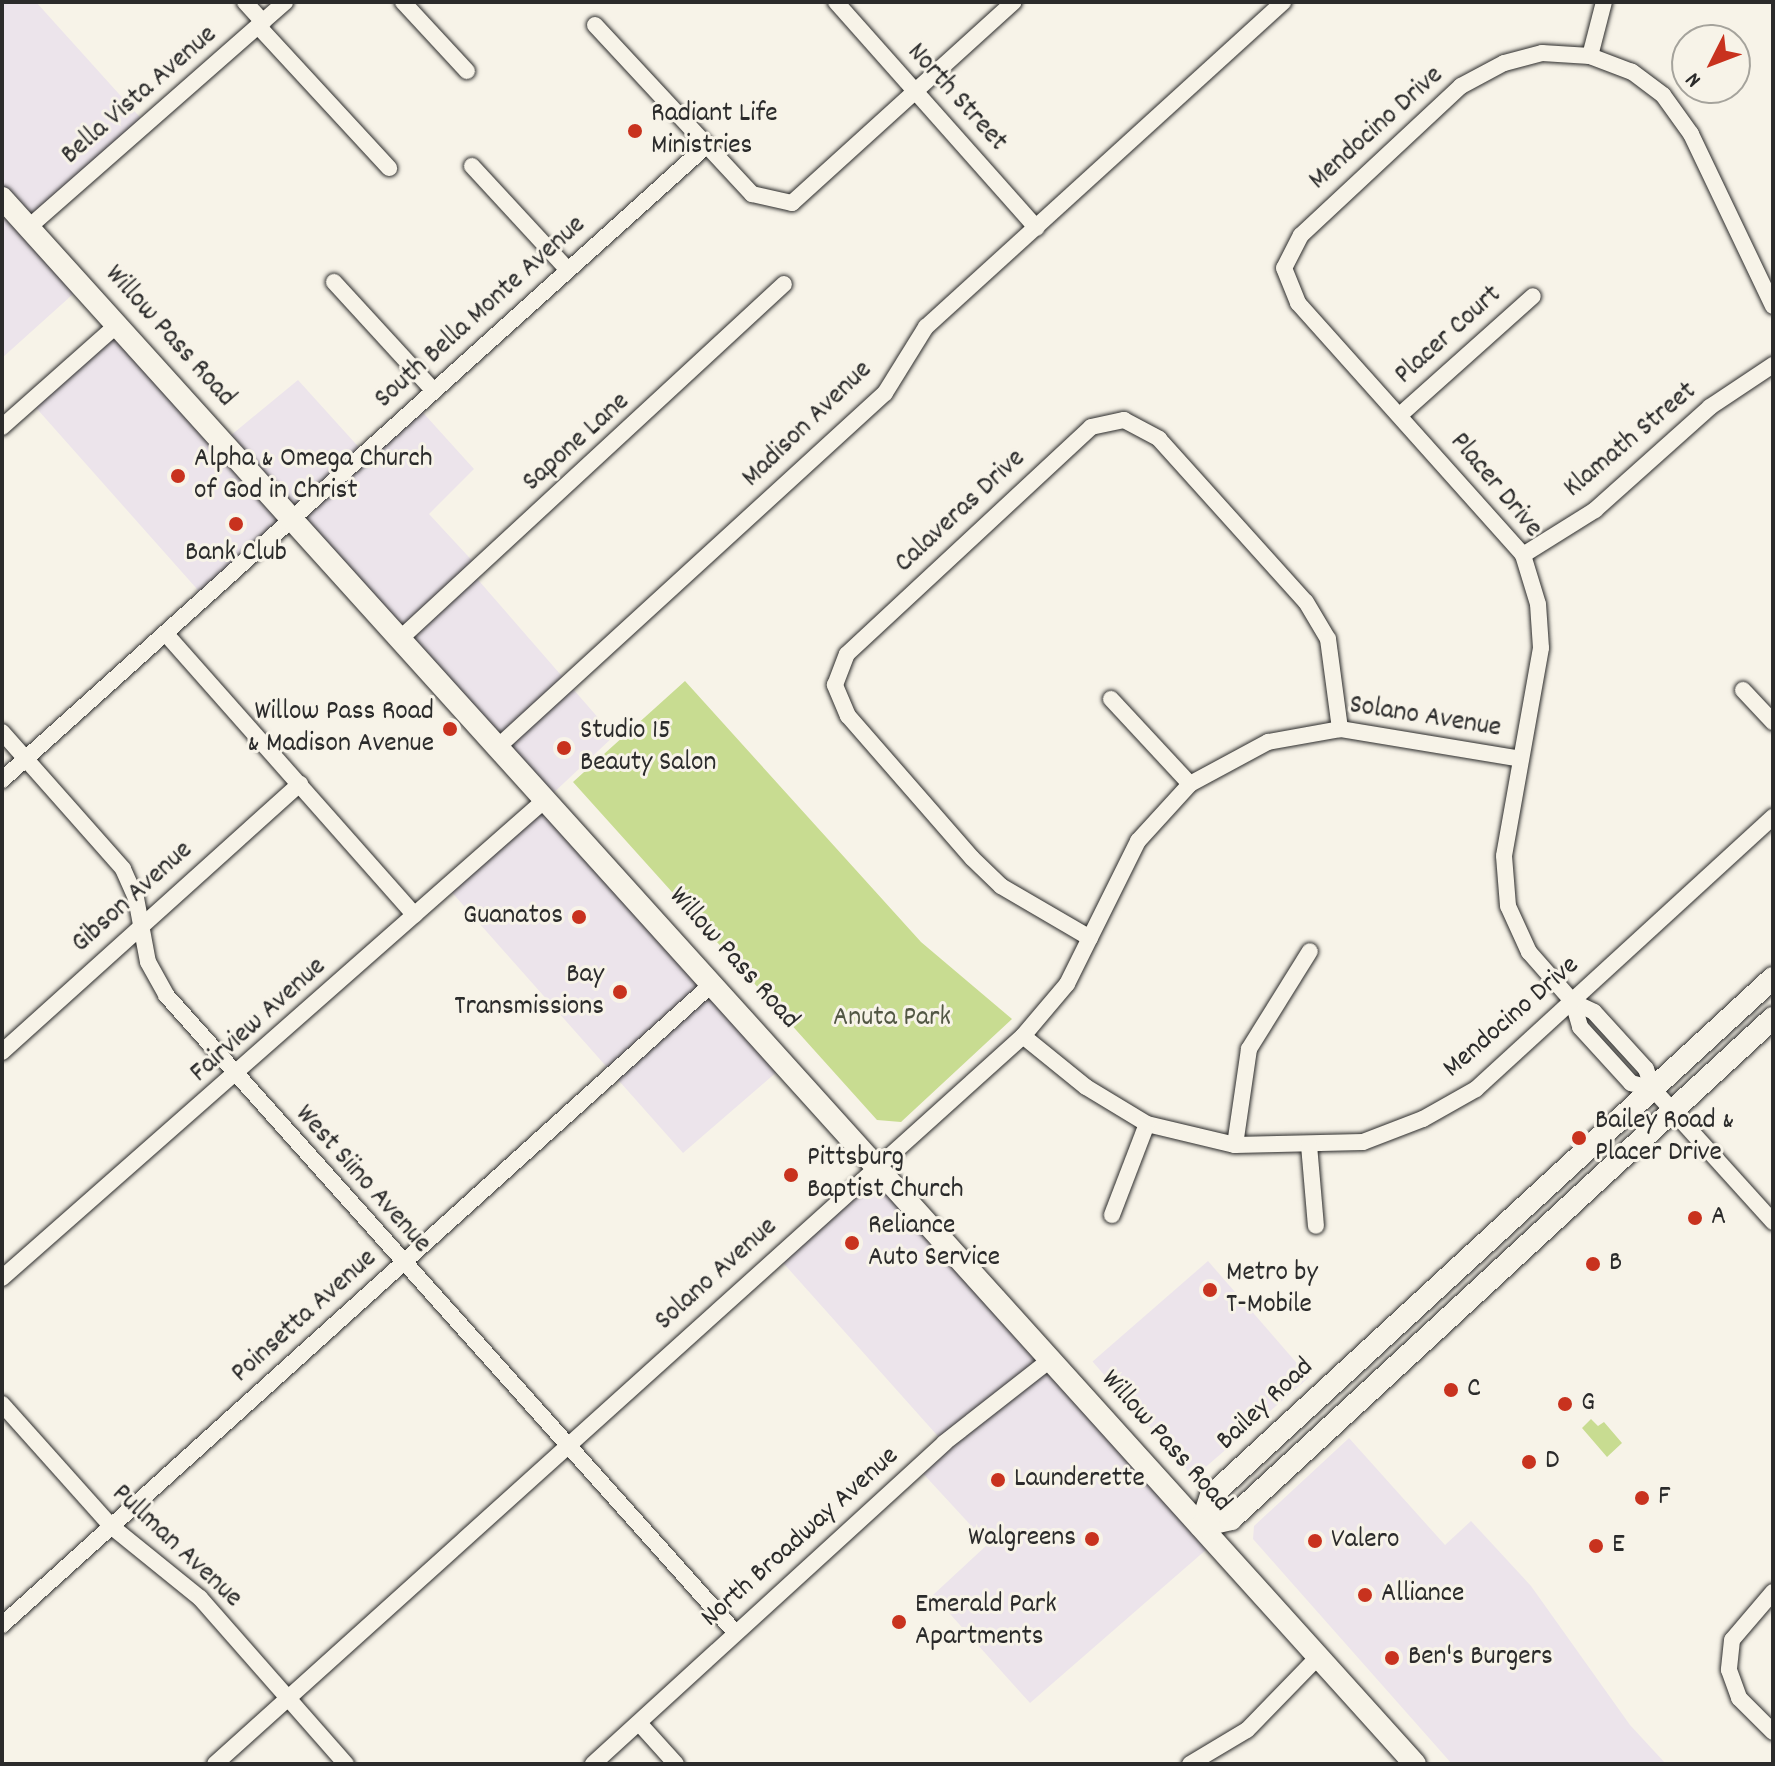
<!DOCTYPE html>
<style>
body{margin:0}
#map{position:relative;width:1775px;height:1766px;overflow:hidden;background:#f7f3e8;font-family:Dekko,sans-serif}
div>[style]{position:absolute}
.built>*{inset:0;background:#ece4eb;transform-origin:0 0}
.green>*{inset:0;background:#c8dc91}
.roads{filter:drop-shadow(0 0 2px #2b2b2b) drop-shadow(0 0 2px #2b2b2b)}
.minor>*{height:16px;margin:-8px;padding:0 8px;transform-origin:8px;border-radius:8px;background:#f7f3e8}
.secondary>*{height:22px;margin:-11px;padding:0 11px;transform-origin:11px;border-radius:11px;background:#f7f3e8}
.dots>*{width:22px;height:22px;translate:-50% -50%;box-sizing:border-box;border:4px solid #f7f3e8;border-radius:50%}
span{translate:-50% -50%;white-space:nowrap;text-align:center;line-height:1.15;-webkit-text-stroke:6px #f7f3e8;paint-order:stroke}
.street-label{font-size:28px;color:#2b2b2b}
.poi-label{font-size:28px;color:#2b2b2b}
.left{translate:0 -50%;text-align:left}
.right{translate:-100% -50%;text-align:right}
.park-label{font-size:28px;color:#525744}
.frame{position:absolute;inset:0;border:4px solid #2b2b2b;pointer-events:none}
.north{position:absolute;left:1671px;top:24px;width:80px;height:80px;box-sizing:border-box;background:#f7f3e8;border:2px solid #a5a39c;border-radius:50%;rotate:228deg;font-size:22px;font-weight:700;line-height:32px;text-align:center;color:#2b2b2b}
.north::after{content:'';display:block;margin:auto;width:28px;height:36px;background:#c8321e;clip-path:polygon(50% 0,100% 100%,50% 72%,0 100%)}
</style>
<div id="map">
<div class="built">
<div style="clip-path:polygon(2px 2px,36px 2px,147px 125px,29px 227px,82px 286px,2px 358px)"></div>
<div style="clip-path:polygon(117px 325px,224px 441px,298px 380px,364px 453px,417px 406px,474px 469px,429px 514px,479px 568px,473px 574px,614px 736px,548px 798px,786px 1064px,683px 1153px,448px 888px,547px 798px,295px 520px,205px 598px,30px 401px)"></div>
<div style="clip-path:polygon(877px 1165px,1215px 1542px,1030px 1703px,933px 1595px,988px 1544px,917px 1467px,944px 1443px,777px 1256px)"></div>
<div style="left:1208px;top:1261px;width:154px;height:153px;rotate:49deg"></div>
<div style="clip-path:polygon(1349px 1438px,1445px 1545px,1471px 1521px,1531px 1586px,1630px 1725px,1666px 1764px,1452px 1764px,1253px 1539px,1254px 1526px)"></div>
</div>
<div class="green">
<div style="clip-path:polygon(685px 681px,921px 942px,1012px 1019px,901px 1122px,877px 1120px,573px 782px)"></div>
<div style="clip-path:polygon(1591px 1419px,1598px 1426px,1604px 1422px,1622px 1443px,1607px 1457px,1582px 1428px)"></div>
</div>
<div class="roads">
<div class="minor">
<div style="left:245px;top:2px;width:27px;rotate:48deg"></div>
<div style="left:403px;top:2px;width:94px;rotate:47.2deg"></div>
<div style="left:836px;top:2px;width:302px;rotate:48.4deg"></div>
<div style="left:595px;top:25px;width:231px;rotate:47.1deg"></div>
<div style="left:752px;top:194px;width:41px;rotate:12.7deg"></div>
<div style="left:792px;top:203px;width:299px;rotate:-42.2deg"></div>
<div style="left:259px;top:27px;width:192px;rotate:47.3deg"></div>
<div style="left:1590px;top:56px;width:56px;rotate:-75.5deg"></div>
<div style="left:472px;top:166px;width:140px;rotate:47.3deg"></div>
<div style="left:29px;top:227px;width:341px;rotate:-41.3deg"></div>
<div style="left:334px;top:282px;width:148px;rotate:47.5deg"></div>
<div style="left:1773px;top:306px;width:191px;rotate:-115.5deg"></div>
<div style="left:1691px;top:134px;width:48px;rotate:-125.7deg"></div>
<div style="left:1663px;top:95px;width:39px;rotate:-143deg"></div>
<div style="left:1632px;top:72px;width:45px;rotate:-159.1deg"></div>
<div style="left:1590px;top:56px;width:48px;rotate:-176.4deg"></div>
<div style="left:1542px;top:53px;width:39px;rotate:165deg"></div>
<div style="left:1504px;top:63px;width:49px;rotate:151.9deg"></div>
<div style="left:1461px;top:86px;width:219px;rotate:137deg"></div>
<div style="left:1301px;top:235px;width:37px;rotate:117deg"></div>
<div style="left:1284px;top:268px;width:38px;rotate:68deg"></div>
<div style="left:1298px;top:303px;width:338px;rotate:48.2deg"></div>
<div style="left:1523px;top:555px;width:51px;rotate:73deg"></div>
<div style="left:1538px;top:604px;width:44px;rotate:86.1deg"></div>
<div style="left:1541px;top:648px;width:211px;rotate:100.1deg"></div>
<div style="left:1504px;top:856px;width:50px;rotate:85.4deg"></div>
<div style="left:1508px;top:906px;width:51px;rotate:65.5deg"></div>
<div style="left:1529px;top:952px;width:67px;rotate:48.7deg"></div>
<div style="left:1573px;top:1002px;width:23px;rotate:25deg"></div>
<div style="left:1594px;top:1012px;width:77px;rotate:47.6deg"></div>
<div style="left:1646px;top:1069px;width:21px;rotate:71deg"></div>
<div style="left:1653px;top:1089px;width:179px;rotate:47.9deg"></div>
<div style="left:1400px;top:415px;width:178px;rotate:-41.8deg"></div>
<div style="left:2px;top:427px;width:154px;rotate:-41.6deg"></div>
<div style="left:1523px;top:555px;width:85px;rotate:-32deg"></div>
<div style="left:1595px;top:510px;width:154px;rotate:-41.8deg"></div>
<div style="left:1710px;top:407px;width:76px;rotate:-33.7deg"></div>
<div style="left:166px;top:634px;width:375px;rotate:48.5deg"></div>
<div style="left:402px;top:637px;width:520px;rotate:-42.74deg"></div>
<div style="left:1743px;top:690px;width:44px;rotate:46.8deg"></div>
<div style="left:1111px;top:699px;width:116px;rotate:47.1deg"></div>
<div style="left:2px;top:732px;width:183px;rotate:48.5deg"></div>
<div style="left:123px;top:869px;width:32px;rotate:66deg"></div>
<div style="left:136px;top:898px;width:65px;rotate:79.4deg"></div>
<div style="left:148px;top:962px;width:38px;rotate:61deg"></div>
<div style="left:166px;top:995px;width:854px;rotate:48.23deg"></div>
<div style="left:500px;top:745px;width:522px;rotate:-42.44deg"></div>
<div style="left:885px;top:393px;width:78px;rotate:-58.2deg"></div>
<div style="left:926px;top:327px;width:483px;rotate:-42.3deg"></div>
<div style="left:2px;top:780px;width:946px;rotate:-42deg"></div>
<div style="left:1090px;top:938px;width:103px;rotate:-149.7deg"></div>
<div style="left:1001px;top:886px;width:40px;rotate:-136deg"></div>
<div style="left:972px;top:858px;width:189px;rotate:-131.1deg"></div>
<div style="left:848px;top:716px;width:34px;rotate:-113deg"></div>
<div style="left:835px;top:685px;width:33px;rotate:-69deg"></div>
<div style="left:847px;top:654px;width:333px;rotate:-42.9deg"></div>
<div style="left:1091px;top:427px;width:34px;rotate:-12deg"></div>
<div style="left:1124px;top:420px;width:40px;rotate:28deg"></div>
<div style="left:1159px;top:439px;width:219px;rotate:48deg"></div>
<div style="left:1306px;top:602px;width:43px;rotate:59.3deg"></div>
<div style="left:1328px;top:639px;width:91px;rotate:82.4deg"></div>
<div style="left:1573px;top:1002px;width:26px;rotate:74deg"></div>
<div style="left:1580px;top:1027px;width:76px;rotate:47.7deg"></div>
<div style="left:1631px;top:1083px;width:23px;rotate:15deg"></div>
<div style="left:1023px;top:1036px;width:81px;rotate:39deg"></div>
<div style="left:1086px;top:1087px;width:71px;rotate:31.2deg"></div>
<div style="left:1147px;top:1124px;width:90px;rotate:13.4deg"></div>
<div style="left:1235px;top:1145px;width:128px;rotate:-1.3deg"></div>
<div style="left:1363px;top:1142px;width:64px;rotate:-21deg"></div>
<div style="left:1423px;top:1119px;width:61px;rotate:-29.5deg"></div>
<div style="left:1476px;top:1089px;width:403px;rotate:-42.5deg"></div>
<div style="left:2px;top:1052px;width:401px;rotate:-42deg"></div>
<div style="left:1235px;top:1145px;width:97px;rotate:-81.7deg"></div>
<div style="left:1249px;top:1049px;width:115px;rotate:-58.1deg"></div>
<div style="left:1309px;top:1145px;width:81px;rotate:85.1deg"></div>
<div style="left:1112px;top:1215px;width:97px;rotate:-69deg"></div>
<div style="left:2px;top:1278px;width:726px;rotate:-41.37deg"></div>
<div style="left:2px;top:1404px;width:164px;rotate:48.2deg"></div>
<div style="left:111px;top:1526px;width:114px;rotate:39deg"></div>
<div style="left:200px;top:1598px;width:221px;rotate:48.7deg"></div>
<div style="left:1773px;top:1592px;width:63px;rotate:130.5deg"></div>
<div style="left:1732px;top:1640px;width:30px;rotate:96deg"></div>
<div style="left:1729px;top:1670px;width:30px;rotate:70deg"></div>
<div style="left:1739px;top:1698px;width:48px;rotate:45deg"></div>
<div style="left:2px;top:1625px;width:958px;rotate:-42.08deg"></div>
<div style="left:639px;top:1723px;width:55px;rotate:47.9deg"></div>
<div style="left:215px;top:1764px;width:1088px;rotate:-42.02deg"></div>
<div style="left:1023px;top:1036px;width:68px;rotate:-49.8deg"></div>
<div style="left:1067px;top:984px;width:160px;rotate:-63.6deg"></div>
<div style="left:1138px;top:841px;width:77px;rotate:-47.6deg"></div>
<div style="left:1190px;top:784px;width:89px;rotate:-28.3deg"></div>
<div style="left:1268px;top:742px;width:73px;rotate:-10.2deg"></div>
<div style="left:1340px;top:729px;width:183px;rotate:9.4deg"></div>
<div style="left:593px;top:1764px;width:476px;rotate:-42.4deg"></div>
<div style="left:944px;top:1443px;width:136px;rotate:-38.1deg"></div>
<div style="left:1190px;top:1764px;width:66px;rotate:-30.8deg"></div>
<div style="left:1247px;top:1730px;width:102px;rotate:-45.8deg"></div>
</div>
<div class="secondary">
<div style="left:2px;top:198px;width:2109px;rotate:47.94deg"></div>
<div style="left:1201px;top:1526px;width:32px;rotate:-72deg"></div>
<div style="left:1211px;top:1496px;width:764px;rotate:-42.67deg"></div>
<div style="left:1201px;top:1526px;width:31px;rotate:-13deg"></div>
<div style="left:1231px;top:1519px;width:738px;rotate:-42.75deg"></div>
</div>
</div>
<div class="dots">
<div style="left:635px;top:131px;background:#c8321e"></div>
<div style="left:178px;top:476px;background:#c8321e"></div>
<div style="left:236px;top:524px;background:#c8321e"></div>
<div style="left:450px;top:729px;background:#c8321e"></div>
<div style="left:564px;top:748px;background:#c8321e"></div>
<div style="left:579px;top:917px;background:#c8321e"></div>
<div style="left:620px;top:992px;background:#c8321e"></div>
<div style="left:1579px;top:1138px;background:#c8321e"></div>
<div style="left:791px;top:1175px;background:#c8321e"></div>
<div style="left:1695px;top:1218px;background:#c8321e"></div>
<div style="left:852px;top:1243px;background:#c8321e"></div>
<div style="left:1593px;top:1264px;background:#c8321e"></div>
<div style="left:1210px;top:1290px;background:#c8321e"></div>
<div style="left:1451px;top:1390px;background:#c8321e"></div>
<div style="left:1565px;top:1404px;background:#c8321e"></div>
<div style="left:1529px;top:1462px;background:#c8321e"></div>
<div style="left:998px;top:1480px;background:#c8321e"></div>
<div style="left:1642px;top:1498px;background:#c8321e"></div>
<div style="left:1092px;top:1539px;background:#c8321e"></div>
<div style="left:1315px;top:1541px;background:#c8321e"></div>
<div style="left:1596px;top:1546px;background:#c8321e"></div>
<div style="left:1365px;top:1595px;background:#c8321e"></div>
<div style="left:899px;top:1622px;background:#c8321e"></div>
<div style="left:1392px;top:1658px;background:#c8321e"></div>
</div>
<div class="street-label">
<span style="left:140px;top:96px;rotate:-41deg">Bella Vista Avenue</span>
<span style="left:956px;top:98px;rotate:48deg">North Street</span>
<span style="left:1377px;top:129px;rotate:-42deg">Mendocino Drive</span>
<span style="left:481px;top:313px;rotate:-42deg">South Bella Monte Avenue</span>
<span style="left:1449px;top:336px;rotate:-42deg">Placer Court</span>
<span style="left:169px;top:337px;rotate:48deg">Willow Pass Road</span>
<span style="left:808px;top:425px;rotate:-44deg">Madison Avenue</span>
<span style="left:1631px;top:441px;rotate:-40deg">Klamath Street</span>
<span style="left:577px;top:443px;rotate:-42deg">Sapone Lane</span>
<span style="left:1495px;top:486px;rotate:50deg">Placer Drive</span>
<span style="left:961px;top:512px;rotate:-43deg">Calaveras Drive</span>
<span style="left:1425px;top:718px;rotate:9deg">Solano Avenue</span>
<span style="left:133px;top:898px;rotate:-42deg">Gibson Avenue</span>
<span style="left:733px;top:959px;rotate:48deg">Willow Pass Road</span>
<span style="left:1512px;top:1018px;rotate:-41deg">Mendocino Drive</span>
<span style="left:259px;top:1021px;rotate:-42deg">Fairview Avenue</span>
<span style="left:362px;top:1180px;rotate:48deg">West Siino Avenue</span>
<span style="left:717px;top:1275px;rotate:-42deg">Solano Avenue</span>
<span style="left:305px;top:1317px;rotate:-42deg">Poinsetta Avenue</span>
<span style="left:1266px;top:1405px;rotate:-43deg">Bailey Road</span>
<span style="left:1165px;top:1442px;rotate:48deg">Willow Pass Road</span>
<span style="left:801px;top:1538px;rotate:-42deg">North Broadway Avenue</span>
<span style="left:176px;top:1547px;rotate:43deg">Pullman Avenue</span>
</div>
<div class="poi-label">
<span class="left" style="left:651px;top:131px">Radiant Life<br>Ministries</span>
<span class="left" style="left:194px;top:476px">Alpha &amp; Omega Church<br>of God in Christ</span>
<span style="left:236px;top:554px">Bank Club</span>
<span class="right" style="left:434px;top:729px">Willow Pass Road<br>&amp; Madison Avenue</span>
<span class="left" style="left:580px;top:748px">Studio 15<br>Beauty Salon</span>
<span class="right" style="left:563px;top:917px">Guanatos</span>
<span class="right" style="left:604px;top:992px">Bay<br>Transmissions</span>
<span class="left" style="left:1595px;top:1138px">Bailey Road &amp;<br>Placer Drive</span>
<span class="left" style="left:807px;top:1175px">Pittsburg<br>Baptist Church</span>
<span class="left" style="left:1711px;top:1218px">A</span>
<span class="left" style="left:868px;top:1243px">Reliance<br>Auto Service</span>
<span class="left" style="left:1609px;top:1264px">B</span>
<span class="left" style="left:1226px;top:1290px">Metro by<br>T-Mobile</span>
<span class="left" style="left:1467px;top:1390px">C</span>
<span class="left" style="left:1581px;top:1404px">G</span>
<span class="left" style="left:1545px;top:1462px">D</span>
<span class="left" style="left:1014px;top:1480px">Launderette</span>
<span class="left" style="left:1658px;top:1498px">F</span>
<span class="right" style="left:1076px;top:1539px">Walgreens</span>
<span class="left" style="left:1331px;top:1541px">Valero</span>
<span class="left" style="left:1612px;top:1546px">E</span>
<span class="left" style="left:1381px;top:1595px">Alliance</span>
<span class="left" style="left:915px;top:1622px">Emerald Park<br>Apartments</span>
<span class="left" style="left:1408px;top:1658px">Ben's Burgers</span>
</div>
<div class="park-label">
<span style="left:892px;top:1019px">Anuta Park</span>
</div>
<div class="frame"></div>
<div class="north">N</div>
</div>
